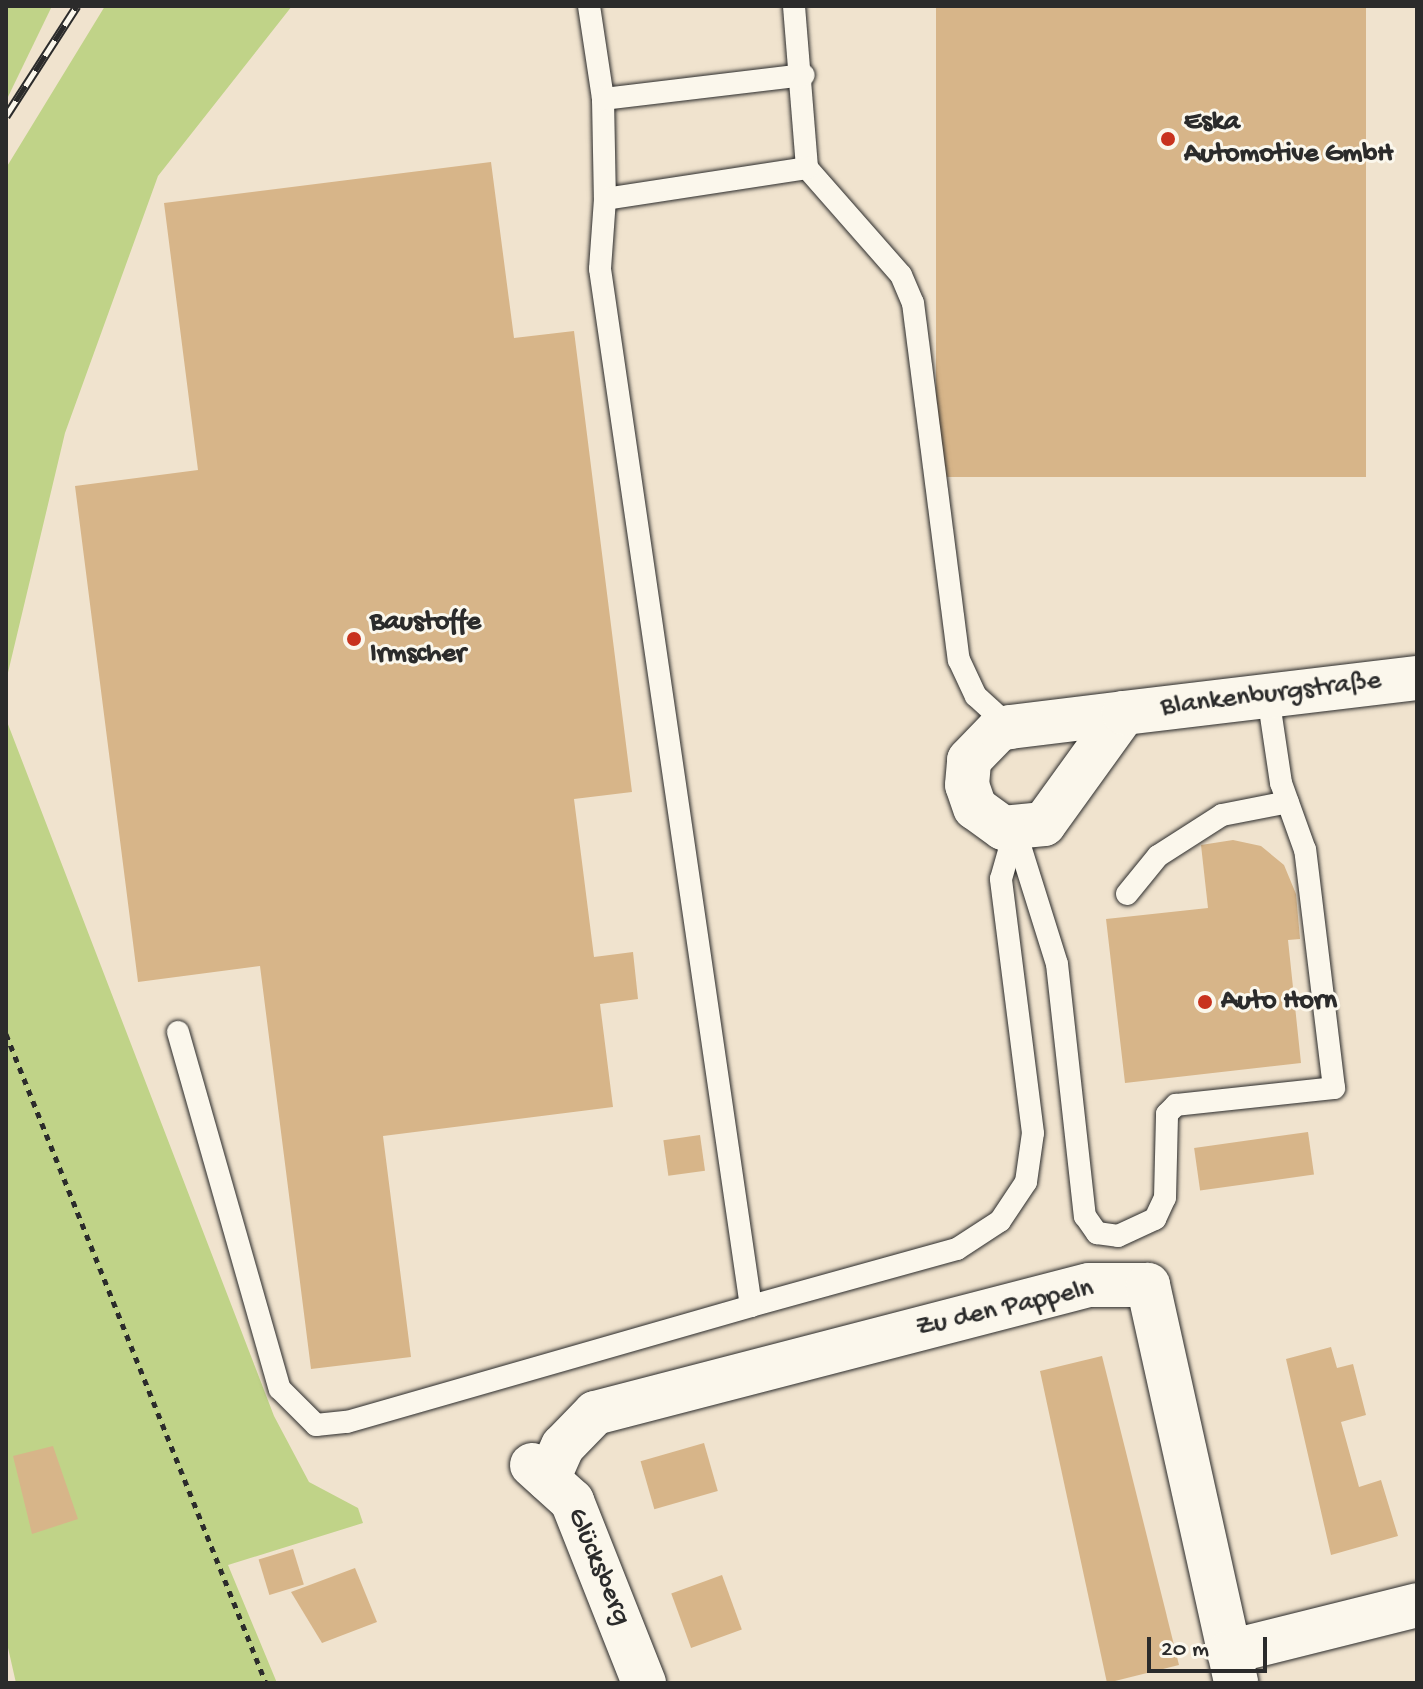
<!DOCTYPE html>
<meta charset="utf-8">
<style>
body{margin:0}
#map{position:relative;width:1423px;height:1689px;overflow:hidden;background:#f0e3ce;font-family:"Gochi Hand",sans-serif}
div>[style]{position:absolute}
.green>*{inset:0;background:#c0d388}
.building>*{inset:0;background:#d7b589;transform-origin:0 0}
.path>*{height:5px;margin-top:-2.5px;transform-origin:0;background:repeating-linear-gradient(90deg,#2b2b2b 0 6px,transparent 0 12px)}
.roads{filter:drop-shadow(0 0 2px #2b2b2b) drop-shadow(0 0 2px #2b2b2b)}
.lane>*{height:22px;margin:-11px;padding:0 11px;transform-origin:11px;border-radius:11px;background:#fbf7ec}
.street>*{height:44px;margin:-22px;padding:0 22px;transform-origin:22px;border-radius:22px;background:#fbf7ec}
.rail>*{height:9px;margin-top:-4.5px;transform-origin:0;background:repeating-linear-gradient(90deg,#fbf7ec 0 18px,#2b2b2b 0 36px);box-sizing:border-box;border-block:2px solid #2b2b2b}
.dots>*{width:22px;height:22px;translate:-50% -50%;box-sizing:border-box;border:4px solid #fbf7ec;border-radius:50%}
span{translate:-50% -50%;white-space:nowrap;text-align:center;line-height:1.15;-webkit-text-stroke:6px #fbf7ec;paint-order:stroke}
.poi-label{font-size:28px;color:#2b2b2b;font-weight:700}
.left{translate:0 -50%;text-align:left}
.street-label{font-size:28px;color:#2b2b2b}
.frame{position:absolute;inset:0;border:8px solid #2b2b2b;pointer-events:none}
.scale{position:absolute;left:1147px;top:1637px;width:120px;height:36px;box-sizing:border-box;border:4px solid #2b2b2b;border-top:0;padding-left:10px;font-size:24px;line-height:28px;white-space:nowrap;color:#2b2b2b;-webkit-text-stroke:6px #fbf7ec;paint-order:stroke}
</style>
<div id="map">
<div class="green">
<div style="clip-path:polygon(6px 6px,52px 6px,6px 101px)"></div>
<div style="clip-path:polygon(105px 6px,292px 6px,158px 176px,65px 433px,6px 681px,6px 168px)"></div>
<div style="clip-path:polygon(6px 719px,274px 1416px,309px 1482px,358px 1508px,363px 1523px,228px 1565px,277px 1683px,16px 1683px,6px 1639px)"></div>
</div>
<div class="building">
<div style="left:936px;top:6px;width:430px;height:471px"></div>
<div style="clip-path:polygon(491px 162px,514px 338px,574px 331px,632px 792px,574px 799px,594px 957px,633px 952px,638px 999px,600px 1004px,613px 1107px,383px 1136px,411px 1357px,311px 1369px,260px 966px,138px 982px,75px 486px,198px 470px,164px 203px)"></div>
<div style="clip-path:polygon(1233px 840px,1261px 846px,1284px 865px,1296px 894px,1300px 939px,1288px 940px,1301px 1063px,1125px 1083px,1106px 919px,1208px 908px,1201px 845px)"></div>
<div style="left:1308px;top:1132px;width:43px;height:115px;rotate:82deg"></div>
<div style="left:700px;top:1135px;width:36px;height:37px;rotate:82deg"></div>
<div style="clip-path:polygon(1331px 1347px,1337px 1368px,1353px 1364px,1366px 1415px,1341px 1422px,1359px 1487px,1381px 1480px,1398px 1536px,1331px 1555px,1286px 1359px)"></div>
<div style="clip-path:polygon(1102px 1356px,1179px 1665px,1107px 1683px,1040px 1371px)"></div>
<div style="left:704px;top:1443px;width:50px;height:66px;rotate:74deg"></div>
<div style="clip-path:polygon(53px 1446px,78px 1519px,32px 1534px,13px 1456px)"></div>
<div style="left:293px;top:1549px;width:37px;height:36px;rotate:73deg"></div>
<div style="clip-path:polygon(355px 1568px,377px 1622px,322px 1643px,291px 1592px)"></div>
<div style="left:722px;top:1575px;width:58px;height:54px;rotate:70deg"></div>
</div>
<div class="path">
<div style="left:6px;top:1034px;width:699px;rotate:68.17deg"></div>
</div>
<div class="roads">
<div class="lane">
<div style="left:589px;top:6px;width:94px;rotate:81.4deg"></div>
<div style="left:603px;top:99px;width:100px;rotate:88.9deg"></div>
<div style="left:794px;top:6px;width:163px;rotate:85.4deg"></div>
<div style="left:807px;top:168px;width:142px;rotate:48.7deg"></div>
<div style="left:901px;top:275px;width:30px;rotate:67deg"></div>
<div style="left:913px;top:303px;width:360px;rotate:82.7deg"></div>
<div style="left:959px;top:660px;width:40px;rotate:65deg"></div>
<div style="left:976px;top:696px;width:46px;rotate:42.4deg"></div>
<div style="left:603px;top:99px;width:202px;rotate:-6.8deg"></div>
<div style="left:807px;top:168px;width:204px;rotate:171.3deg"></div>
<div style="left:605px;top:199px;width:70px;rotate:94.1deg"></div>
<div style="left:600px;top:269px;width:1048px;rotate:81.72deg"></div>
<div style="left:751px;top:1306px;width:214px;rotate:-15.5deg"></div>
<div style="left:957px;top:1249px;width:51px;rotate:-33.1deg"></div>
<div style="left:1000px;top:1221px;width:47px;rotate:-56.3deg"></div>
<div style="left:1026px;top:1182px;width:49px;rotate:-81.9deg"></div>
<div style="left:1033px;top:1133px;width:256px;rotate:-97.2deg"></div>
<div style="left:1001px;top:879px;width:51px;rotate:-74.1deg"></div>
<div style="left:1015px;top:830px;width:140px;rotate:72.6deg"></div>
<div style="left:1057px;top:964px;width:254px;rotate:83.7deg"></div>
<div style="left:1085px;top:1216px;width:21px;rotate:55deg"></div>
<div style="left:1097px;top:1233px;width:21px;rotate:8deg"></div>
<div style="left:1118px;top:1236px;width:41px;rotate:-24.7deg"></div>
<div style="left:1155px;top:1219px;width:23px;rotate:-65deg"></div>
<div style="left:1165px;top:1198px;width:84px;rotate:-88.6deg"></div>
<div style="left:1167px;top:1114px;width:13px;rotate:-45deg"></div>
<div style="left:1176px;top:1105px;width:159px;rotate:-6.1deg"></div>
<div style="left:1334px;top:1088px;width:240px;rotate:-96.9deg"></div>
<div style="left:1305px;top:850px;width:71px;rotate:-109.7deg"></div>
<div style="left:1281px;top:783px;width:88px;rotate:-98.5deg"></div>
<div style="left:1127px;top:894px;width:49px;rotate:-50.8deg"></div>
<div style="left:1158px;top:856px;width:76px;rotate:-32.6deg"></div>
<div style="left:1222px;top:815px;width:67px;rotate:-11.1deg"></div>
<div style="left:178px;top:1032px;width:371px;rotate:74.1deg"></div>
<div style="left:280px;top:1389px;width:51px;rotate:45deg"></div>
<div style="left:316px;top:1425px;width:31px;rotate:-6deg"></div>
<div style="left:347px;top:1422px;width:420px;rotate:-16deg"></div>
</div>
<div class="street">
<div style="left:1124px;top:713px;width:137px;rotate:125.8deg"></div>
<div style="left:1044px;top:824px;width:41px;rotate:174.4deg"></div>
<div style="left:1003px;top:828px;width:34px;rotate:-144deg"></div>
<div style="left:975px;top:808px;width:24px;rotate:-109deg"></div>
<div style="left:967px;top:785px;width:25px;rotate:-85deg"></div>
<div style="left:969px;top:760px;width:43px;rotate:-45.9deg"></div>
<div style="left:999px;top:729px;width:11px;rotate:-10deg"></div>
<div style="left:1010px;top:727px;width:115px;rotate:-7deg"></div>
<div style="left:1124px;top:713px;width:295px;rotate:-6.8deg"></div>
<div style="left:532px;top:1465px;width:54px;rotate:42deg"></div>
<div style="left:572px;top:1501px;width:196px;rotate:68.4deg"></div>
<div style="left:548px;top:1479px;width:36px;rotate:-66deg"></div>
<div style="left:563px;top:1446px;width:46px;rotate:-45.9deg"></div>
<div style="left:595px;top:1413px;width:510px;rotate:-14.53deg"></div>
<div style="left:1089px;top:1285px;width:59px"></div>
<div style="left:1148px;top:1285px;width:408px;rotate:77.5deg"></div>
<div style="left:1229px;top:1652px;width:194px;rotate:-14deg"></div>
</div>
</div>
<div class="rail">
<div style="left:6px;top:116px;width:131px;rotate:-57.2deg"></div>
</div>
<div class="dots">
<div style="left:1168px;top:139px;background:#c8321e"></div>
<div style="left:354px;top:639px;background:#c8321e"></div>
<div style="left:1205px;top:1002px;background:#c8321e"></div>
</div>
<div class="poi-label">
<span class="left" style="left:1184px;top:139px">Eska<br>Automotive GmbH</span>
<span class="left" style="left:370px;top:639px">Baustoffe<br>Irmscher</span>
<span class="left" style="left:1221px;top:1002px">Auto Horn</span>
</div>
<div class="street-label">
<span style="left:1271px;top:695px;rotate:-7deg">Blankenburgstraße</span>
<span style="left:1005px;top:1309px;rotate:-13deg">Zu den Pappeln</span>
<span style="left:598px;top:1567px;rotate:67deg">Glücksberg</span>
</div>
<div class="frame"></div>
<div class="scale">20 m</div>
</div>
